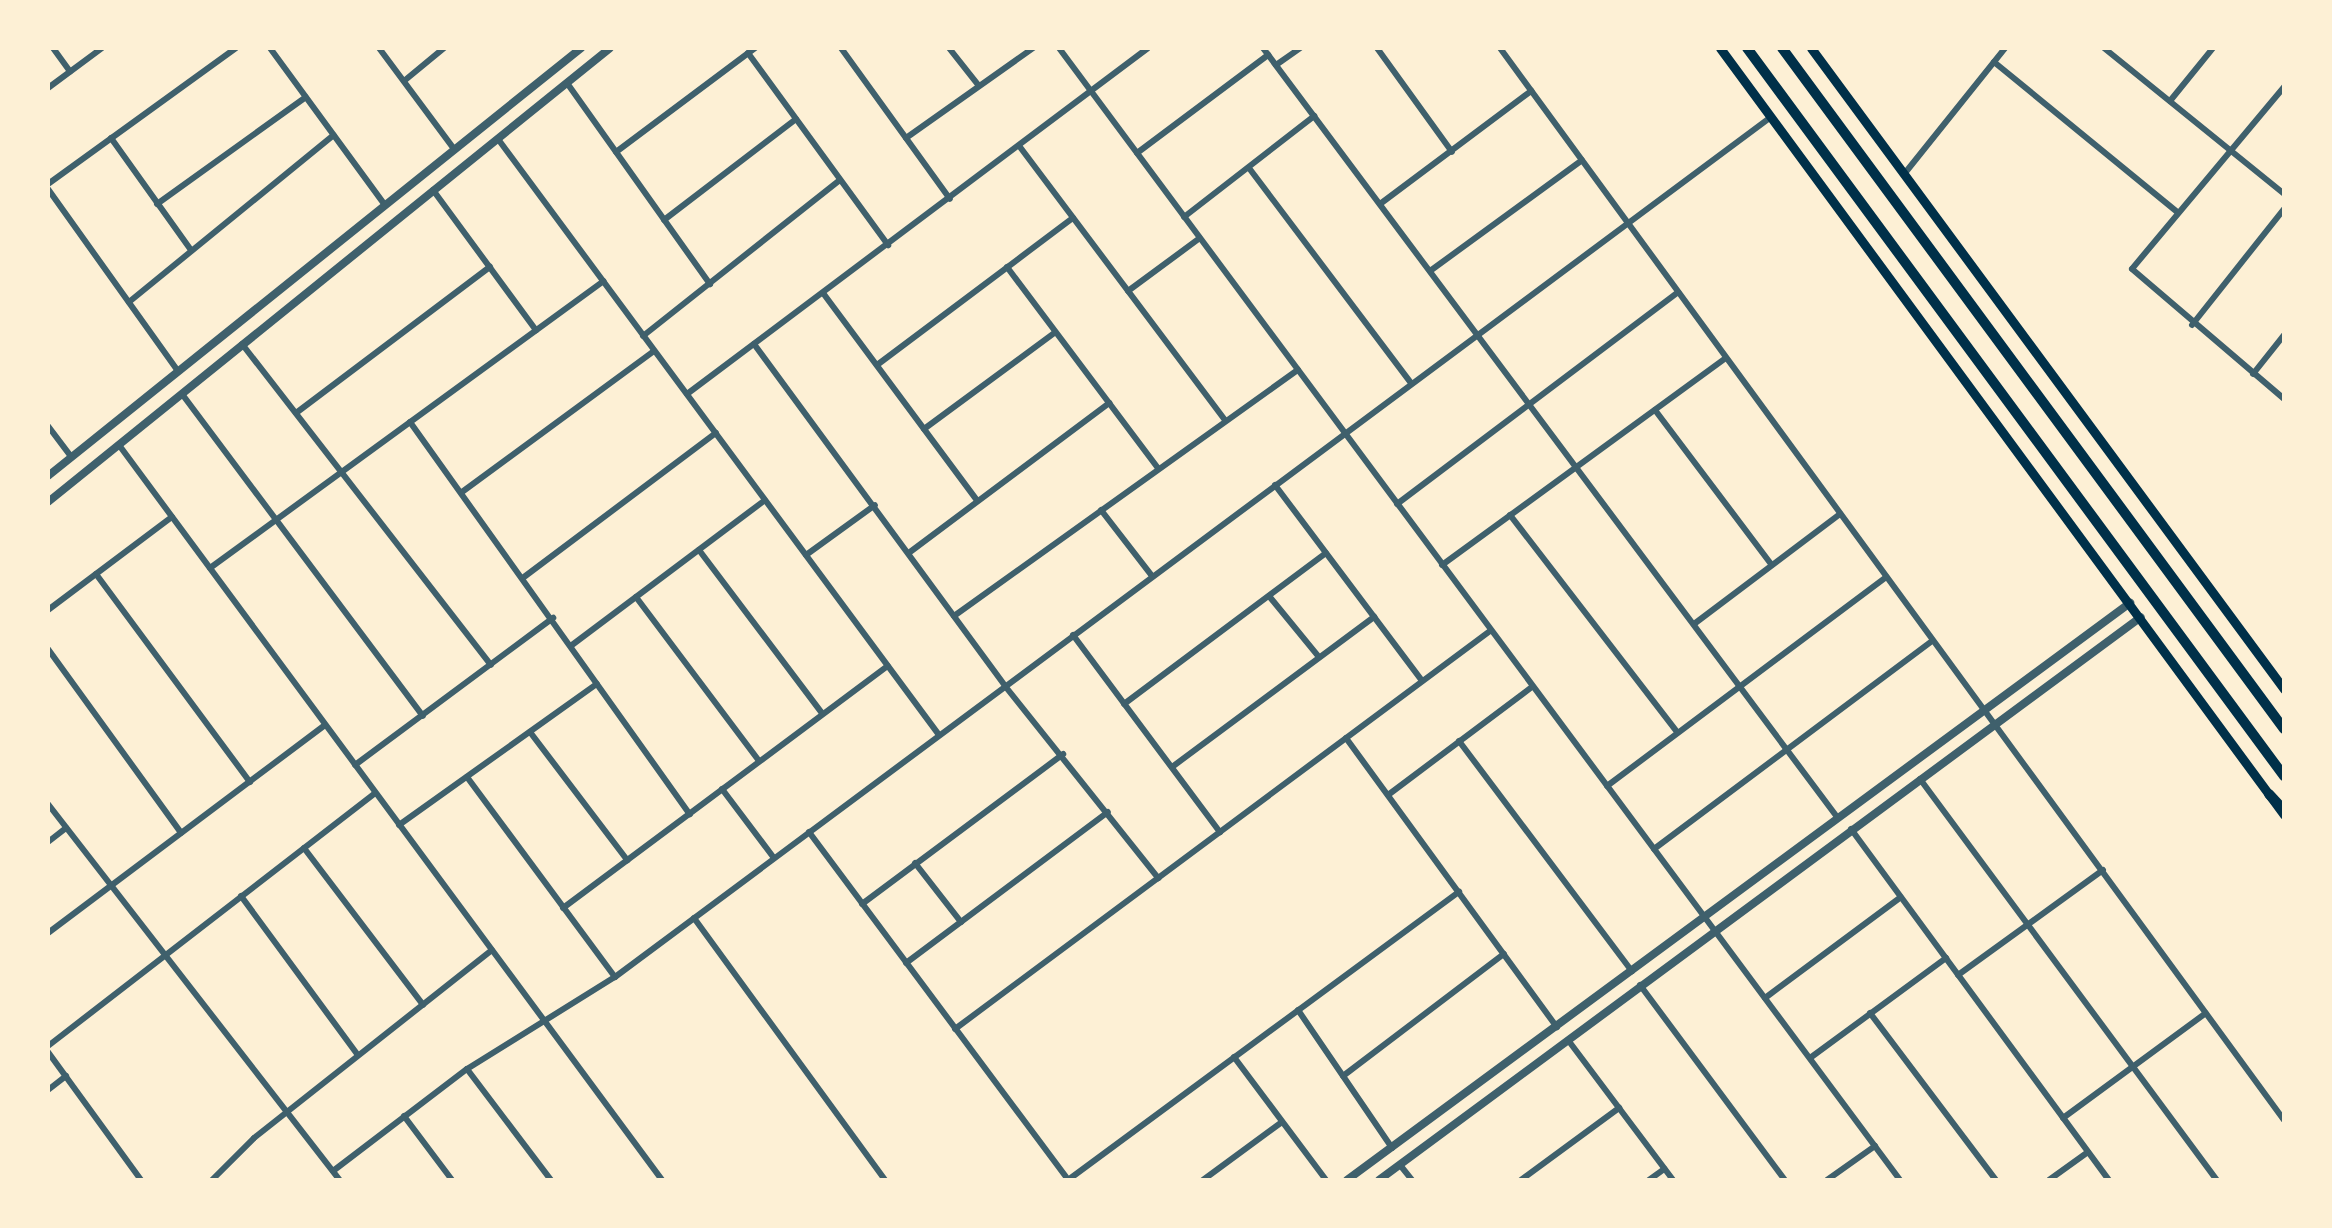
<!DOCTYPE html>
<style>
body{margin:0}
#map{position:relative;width:2332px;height:1228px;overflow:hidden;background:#fdf0d5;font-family:Lato,sans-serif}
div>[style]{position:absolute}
.minor>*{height:6px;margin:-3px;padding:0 3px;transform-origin:3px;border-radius:3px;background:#3f606c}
.tertiary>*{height:8px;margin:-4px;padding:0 4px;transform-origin:4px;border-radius:4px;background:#3f606c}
.secondary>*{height:9px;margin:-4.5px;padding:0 4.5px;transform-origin:4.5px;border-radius:4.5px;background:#003049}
.trunk>*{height:10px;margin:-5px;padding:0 5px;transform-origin:5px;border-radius:5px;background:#003049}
span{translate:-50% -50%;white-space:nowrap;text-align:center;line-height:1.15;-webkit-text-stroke:10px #fdf0d5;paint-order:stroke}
.frame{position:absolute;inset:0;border:50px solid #fdf0d5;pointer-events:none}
</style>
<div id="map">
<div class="minor">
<div style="left:53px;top:48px;width:29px;rotate:54deg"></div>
<div style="left:270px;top:48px;width:195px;rotate:53.8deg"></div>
<div style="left:379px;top:48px;width:126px;rotate:53.4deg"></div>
<div style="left:841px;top:48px;width:186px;rotate:54.2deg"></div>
<div style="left:949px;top:48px;width:48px;rotate:51.7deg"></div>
<div style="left:1059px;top:48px;width:1410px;rotate:53.39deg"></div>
<div style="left:1263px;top:48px;width:960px;rotate:53.26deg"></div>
<div style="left:1377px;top:48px;width:128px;rotate:54.2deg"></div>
<div style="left:1500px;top:48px;width:1328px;rotate:53.82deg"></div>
<div style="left:2104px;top:48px;width:232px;rotate:39deg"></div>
<div style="left:748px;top:53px;width:238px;rotate:53.9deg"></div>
<div style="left:1994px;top:62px;width:237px;rotate:39.3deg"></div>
<div style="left:1276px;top:65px;width:29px;rotate:-35deg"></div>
<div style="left:404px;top:81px;width:52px;rotate:-39.5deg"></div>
<div style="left:567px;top:83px;width:247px;rotate:54.6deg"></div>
<div style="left:2284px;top:87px;width:237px;rotate:129.9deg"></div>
<div style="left:2132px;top:269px;width:200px;rotate:40.5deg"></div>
<div style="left:48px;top:88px;width:67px;rotate:-36.5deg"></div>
<div style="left:2170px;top:101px;width:68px;rotate:-50.9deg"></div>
<div style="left:111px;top:138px;width:138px;rotate:54.5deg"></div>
<div style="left:906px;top:138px;width:156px;rotate:-35.3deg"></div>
<div style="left:498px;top:139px;width:741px;rotate:53.5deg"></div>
<div style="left:1020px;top:147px;width:341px;rotate:53.1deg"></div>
<div style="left:616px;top:152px;width:174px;rotate:-36.8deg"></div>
<div style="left:1137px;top:153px;width:164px;rotate:-36.8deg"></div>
<div style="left:1249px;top:168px;width:269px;rotate:53deg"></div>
<div style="left:1905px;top:173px;width:160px;rotate:-51.3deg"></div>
<div style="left:48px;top:184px;width:232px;rotate:-35.9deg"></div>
<div style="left:48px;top:189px;width:224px;rotate:54.5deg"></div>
<div style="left:433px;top:190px;width:174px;rotate:53.7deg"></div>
<div style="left:157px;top:204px;width:183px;rotate:-35.7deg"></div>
<div style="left:1380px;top:204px;width:189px;rotate:-36.8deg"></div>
<div style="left:1184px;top:217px;width:165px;rotate:-37.8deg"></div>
<div style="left:664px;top:220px;width:166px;rotate:-37.4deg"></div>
<div style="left:1007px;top:267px;width:251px;rotate:53.1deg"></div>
<div style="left:1430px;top:271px;width:188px;rotate:-36.1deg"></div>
<div style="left:1128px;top:291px;width:89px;rotate:-36.4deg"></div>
<div style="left:823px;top:293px;width:258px;rotate:53.4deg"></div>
<div style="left:129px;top:302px;width:264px;rotate:-39.2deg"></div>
<div style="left:2192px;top:325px;width:148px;rotate:-51.6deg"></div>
<div style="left:643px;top:336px;width:251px;rotate:-38.4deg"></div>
<div style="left:242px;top:344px;width:406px;rotate:52.2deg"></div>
<div style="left:754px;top:344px;width:424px;rotate:53.7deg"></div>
<div style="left:1005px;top:686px;width:246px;rotate:51.4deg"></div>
<div style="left:877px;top:365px;width:245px;rotate:-36.9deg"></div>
<div style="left:2253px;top:374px;width:50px;rotate:-51.5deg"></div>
<div style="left:182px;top:394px;width:402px;rotate:53.2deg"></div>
<div style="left:687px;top:394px;width:576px;rotate:-36.89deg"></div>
<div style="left:1655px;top:410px;width:194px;rotate:53deg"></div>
<div style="left:296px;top:413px;width:243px;rotate:-37deg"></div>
<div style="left:410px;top:422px;width:482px;rotate:54.5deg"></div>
<div style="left:48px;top:426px;width:39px;rotate:53deg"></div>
<div style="left:924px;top:429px;width:162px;rotate:-36.4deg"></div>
<div style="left:119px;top:445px;width:914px;rotate:53.54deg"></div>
<div style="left:1275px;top:485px;width:245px;rotate:53.1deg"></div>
<div style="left:462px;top:492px;width:238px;rotate:-36.3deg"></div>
<div style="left:1397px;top:504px;width:352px;rotate:-37deg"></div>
<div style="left:1101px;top:510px;width:83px;rotate:52.3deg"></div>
<div style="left:1510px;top:515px;width:274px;rotate:52.4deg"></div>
<div style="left:699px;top:550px;width:204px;rotate:53deg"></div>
<div style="left:910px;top:552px;width:249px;rotate:-36.8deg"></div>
<div style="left:806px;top:555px;width:85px;rotate:-35.9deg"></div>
<div style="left:1442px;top:565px;width:351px;rotate:-36.1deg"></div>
<div style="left:210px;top:568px;width:487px;rotate:-36.1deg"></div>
<div style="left:96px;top:574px;width:259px;rotate:53.5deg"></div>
<div style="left:524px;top:577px;width:240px;rotate:-36.9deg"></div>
<div style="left:1269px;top:596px;width:79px;rotate:50.7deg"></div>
<div style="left:636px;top:597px;width:205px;rotate:53.1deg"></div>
<div style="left:48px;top:610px;width:155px;rotate:-36.9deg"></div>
<div style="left:954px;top:616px;width:423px;rotate:-35.6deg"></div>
<div style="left:1694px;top:624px;width:183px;rotate:-37deg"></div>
<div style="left:1073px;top:635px;width:246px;rotate:53.3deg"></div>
<div style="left:572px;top:645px;width:241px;rotate:-36.9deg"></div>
<div style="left:48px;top:649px;width:227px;rotate:54.1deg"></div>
<div style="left:1124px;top:704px;width:252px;rotate:-36.8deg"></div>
<div style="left:530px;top:732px;width:161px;rotate:52.8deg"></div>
<div style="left:1346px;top:738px;width:358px;rotate:53.9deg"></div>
<div style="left:1459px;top:741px;width:288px;rotate:53.1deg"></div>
<div style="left:355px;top:765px;width:247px;rotate:-36.6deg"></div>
<div style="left:1172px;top:767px;width:252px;rotate:-36.6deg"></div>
<div style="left:467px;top:777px;width:249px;rotate:53.5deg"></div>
<div style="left:1920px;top:779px;width:499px;rotate:53.5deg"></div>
<div style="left:1607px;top:786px;width:349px;rotate:-36.8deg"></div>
<div style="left:722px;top:789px;width:86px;rotate:53deg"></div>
<div style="left:1388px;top:795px;width:180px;rotate:-36.9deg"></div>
<div style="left:48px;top:804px;width:476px;rotate:52.2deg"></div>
<div style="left:399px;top:825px;width:243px;rotate:-35.5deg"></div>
<div style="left:1851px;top:829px;width:436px;rotate:53.7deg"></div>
<div style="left:809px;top:832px;width:434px;rotate:53.3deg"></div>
<div style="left:48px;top:842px;width:23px;rotate:-38deg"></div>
<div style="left:304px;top:848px;width:197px;rotate:52.8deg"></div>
<div style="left:1654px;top:849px;width:347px;rotate:-36.8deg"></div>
<div style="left:915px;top:863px;width:75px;rotate:52.1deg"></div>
<div style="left:241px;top:896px;width:197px;rotate:53.7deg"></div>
<div style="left:862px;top:904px;width:251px;rotate:-36.7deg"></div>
<div style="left:563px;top:908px;width:405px;rotate:-36.7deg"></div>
<div style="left:694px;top:918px;width:324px;rotate:53.9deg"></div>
<div style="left:48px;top:933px;width:346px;rotate:-36.9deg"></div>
<div style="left:906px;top:963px;width:252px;rotate:-36.8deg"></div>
<div style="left:1958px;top:975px;width:179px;rotate:-35.9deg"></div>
<div style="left:1640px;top:985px;width:243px;rotate:53.4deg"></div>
<div style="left:1765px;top:998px;width:169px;rotate:-36.6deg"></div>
<div style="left:1298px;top:1010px;width:167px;rotate:55.7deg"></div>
<div style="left:1870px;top:1013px;width:209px;rotate:53deg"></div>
<div style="left:955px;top:1029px;width:667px;rotate:-36.65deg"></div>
<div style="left:1568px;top:1040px;width:175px;rotate:53.1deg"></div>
<div style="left:48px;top:1046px;width:413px;rotate:-37.7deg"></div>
<div style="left:48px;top:1052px;width:158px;rotate:54deg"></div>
<div style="left:1234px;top:1057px;width:154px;rotate:53.2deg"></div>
<div style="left:1810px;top:1058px;width:169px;rotate:-36.3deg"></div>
<div style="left:467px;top:1069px;width:139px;rotate:52.9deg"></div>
<div style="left:1343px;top:1076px;width:202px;rotate:-37.2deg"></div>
<div style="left:48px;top:1090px;width:23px;rotate:-38deg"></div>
<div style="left:404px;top:1116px;width:80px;rotate:53.1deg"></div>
<div style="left:2063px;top:1118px;width:177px;rotate:-36.3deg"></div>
<div style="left:1400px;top:1165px;width:19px;rotate:51deg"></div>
<div style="left:333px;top:1171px;width:168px;rotate:-37.3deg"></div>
<div style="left:467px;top:1069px;width:174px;rotate:-31.9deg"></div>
<div style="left:615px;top:977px;width:1441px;rotate:-36.65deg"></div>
<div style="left:212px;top:1180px;width:59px;rotate:-45deg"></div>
<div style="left:254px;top:1138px;width:303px;rotate:-38.3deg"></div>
<div style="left:1068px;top:1180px;width:486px;rotate:-36.4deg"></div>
<div style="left:1203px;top:1180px;width:98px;rotate:-36.3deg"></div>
<div style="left:1521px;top:1180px;width:122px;rotate:-36.3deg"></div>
<div style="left:1649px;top:1180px;width:19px;rotate:-36deg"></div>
<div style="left:1827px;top:1180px;width:59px;rotate:-35.3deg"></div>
<div style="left:2049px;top:1180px;width:48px;rotate:-35.7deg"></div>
</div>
<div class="tertiary">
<div style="left:48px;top:476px;width:684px;rotate:-38.76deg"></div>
<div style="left:48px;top:502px;width:722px;rotate:-38.93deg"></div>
<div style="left:1347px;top:1180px;width:973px;rotate:-36.39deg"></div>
<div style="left:1379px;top:1180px;width:947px;rotate:-36.46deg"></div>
</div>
<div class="secondary">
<div style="left:1720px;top:48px;width:952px;rotate:53.67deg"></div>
<div style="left:1811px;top:48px;width:797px;rotate:53.58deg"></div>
</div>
<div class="trunk">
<div style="left:1747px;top:48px;width:905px;rotate:53.59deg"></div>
<div style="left:1782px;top:48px;width:846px;rotate:53.6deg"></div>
<div style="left:2269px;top:794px;width:22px;rotate:47deg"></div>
</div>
<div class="frame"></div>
</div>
